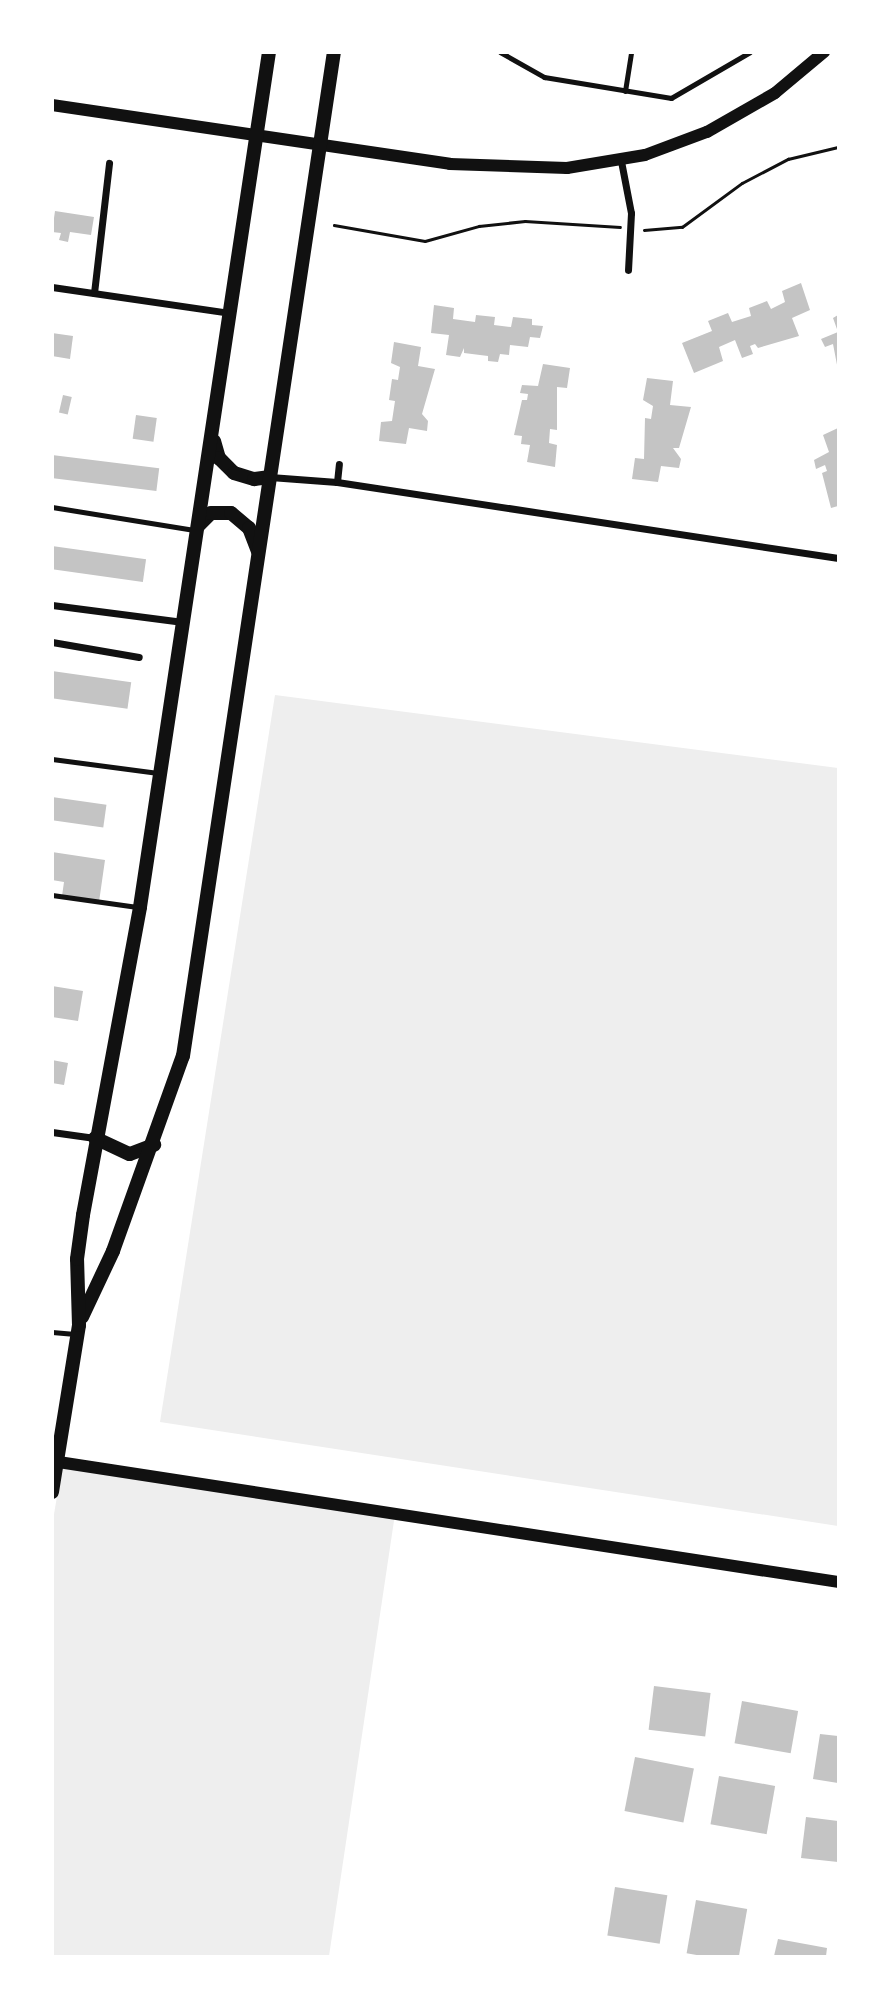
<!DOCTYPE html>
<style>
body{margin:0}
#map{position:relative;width:891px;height:2009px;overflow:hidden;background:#fff;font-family:Cabin,sans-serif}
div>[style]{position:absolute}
.green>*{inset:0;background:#eee}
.building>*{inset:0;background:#c4c4c4;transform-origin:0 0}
.path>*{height:2.5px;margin:-1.25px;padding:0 1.25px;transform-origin:1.25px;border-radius:1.25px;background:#111}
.service>*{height:5px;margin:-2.5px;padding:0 2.5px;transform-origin:2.5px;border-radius:2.5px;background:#111}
.minor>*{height:7px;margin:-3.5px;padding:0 3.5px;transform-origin:3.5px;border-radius:3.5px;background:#111}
.tertiary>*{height:12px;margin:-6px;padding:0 6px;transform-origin:6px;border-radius:6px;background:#111}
.secondary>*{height:14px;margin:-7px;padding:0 7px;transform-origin:7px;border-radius:7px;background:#111}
span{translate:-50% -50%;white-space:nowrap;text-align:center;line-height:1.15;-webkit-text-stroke:5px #fff;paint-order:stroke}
.frame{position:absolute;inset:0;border:54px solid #fff;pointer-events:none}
</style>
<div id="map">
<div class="green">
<div style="clip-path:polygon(275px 695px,838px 768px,838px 1526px,160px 1422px)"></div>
<div style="clip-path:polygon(63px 1461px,395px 1514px,329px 1956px,53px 1956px,52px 1526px)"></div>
</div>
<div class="building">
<div style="clip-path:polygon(55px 211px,94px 217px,91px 235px,70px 232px,68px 242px,59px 240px,61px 233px,52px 232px)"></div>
<div style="clip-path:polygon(801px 283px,810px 310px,792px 318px,799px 336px,758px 348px,755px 344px,750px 346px,753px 354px,742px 358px,735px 340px,719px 347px,723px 361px,694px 373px,682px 343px,712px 331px,708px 321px,728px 313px,732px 322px,751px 316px,749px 308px,767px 301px,771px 309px,785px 302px,782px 291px)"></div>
<div style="clip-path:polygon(434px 305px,454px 308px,453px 319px,475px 322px,476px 315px,495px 317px,494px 325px,511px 327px,513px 317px,532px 319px,532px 325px,543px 326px,540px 338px,530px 337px,528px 347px,510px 345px,509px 355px,500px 354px,498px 362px,488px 361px,488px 356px,464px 353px,464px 348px,460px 357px,446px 355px,449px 335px,431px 333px)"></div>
<div style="clip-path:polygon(838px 315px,838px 370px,833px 344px,825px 347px,821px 339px,838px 332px,833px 318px)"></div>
<div style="clip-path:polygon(52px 333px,73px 336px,70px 359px,52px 356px)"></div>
<div style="clip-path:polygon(394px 342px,421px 347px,418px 366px,435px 369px,422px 414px,428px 421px,427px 431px,409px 428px,406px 444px,379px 441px,381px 422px,392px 421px,395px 401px,389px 400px,392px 379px,398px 380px,400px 367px,391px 363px)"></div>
<div style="clip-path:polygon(543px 364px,570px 368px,567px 388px,557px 387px,557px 430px,550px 429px,549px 443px,557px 445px,555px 467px,527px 462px,530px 445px,521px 444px,522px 436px,514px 435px,522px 400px,527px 400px,528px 394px,520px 393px,522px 385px,538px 386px)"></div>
<div style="clip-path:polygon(647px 378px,673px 381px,670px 405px,691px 407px,679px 448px,673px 448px,681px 459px,679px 468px,661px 466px,658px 482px,632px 479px,635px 458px,644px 459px,645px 418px,651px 419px,653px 406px,643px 400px)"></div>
<div style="left:63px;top:395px;width:9px;height:18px;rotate:13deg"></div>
<div style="left:136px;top:415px;width:21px;height:24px;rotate:8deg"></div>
<div style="clip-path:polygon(838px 428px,838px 506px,831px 508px,822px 473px,827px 471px,825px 465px,816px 469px,814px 460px,829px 452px,823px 435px)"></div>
<div style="left:52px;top:455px;width:108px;height:23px;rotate:7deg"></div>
<div style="left:52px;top:546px;width:95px;height:23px;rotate:8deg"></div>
<div style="left:52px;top:671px;width:80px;height:27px;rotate:8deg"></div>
<div style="left:52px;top:797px;width:55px;height:23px;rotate:8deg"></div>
<div style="clip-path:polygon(52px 852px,105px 860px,99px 902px,62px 896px,64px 882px,52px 880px)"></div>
<div style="clip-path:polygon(52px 986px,83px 991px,78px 1021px,52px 1017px)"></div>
<div style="clip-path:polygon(52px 1060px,68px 1063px,64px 1085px,52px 1083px)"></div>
<div style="left:654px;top:1686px;width:57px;height:44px;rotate:7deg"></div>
<div style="left:742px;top:1701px;width:57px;height:43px;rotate:10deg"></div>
<div style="clip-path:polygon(820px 1734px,838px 1736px,838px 1783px,813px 1779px)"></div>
<div style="left:635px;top:1757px;width:60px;height:55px;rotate:11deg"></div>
<div style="left:719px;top:1776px;width:57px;height:49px;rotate:10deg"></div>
<div style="clip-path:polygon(806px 1817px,838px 1821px,838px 1862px,801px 1858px)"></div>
<div style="left:615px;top:1887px;width:53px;height:49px;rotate:9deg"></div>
<div style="left:696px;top:1900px;width:52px;height:54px;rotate:10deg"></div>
<div style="clip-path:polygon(778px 1939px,827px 1948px,826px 1956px,774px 1956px)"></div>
</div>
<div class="path">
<div style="left:334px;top:225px;width:92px;rotate:10deg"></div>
<div style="left:425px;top:241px;width:56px;rotate:-15.5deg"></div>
<div style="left:479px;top:226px;width:46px;rotate:-6.2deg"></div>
<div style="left:525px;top:221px;width:95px;rotate:3.6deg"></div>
<div style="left:644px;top:230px;width:38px;rotate:-5deg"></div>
<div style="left:682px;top:227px;width:74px;rotate:-36.3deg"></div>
<div style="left:742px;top:183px;width:52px;rotate:-27.6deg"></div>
<div style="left:788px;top:159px;width:51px;rotate:-13.5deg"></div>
</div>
<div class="service">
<div style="left:500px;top:52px;width:51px;rotate:29.6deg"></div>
<div style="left:544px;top:77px;width:129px;rotate:9.4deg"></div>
<div style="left:671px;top:98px;width:91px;rotate:-30.2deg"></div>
<div style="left:625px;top:91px;width:39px;rotate:-81deg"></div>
<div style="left:52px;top:507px;width:144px;rotate:9.2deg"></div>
<div style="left:52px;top:759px;width:107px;rotate:7.5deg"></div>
<div style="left:52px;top:895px;width:86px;rotate:8deg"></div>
<div style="left:52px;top:1332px;width:23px;rotate:5deg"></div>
</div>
<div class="minor">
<div style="left:621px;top:161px;width:53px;rotate:79.1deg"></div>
<div style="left:631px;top:213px;width:57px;rotate:93deg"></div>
<div style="left:52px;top:287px;width:181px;rotate:8.3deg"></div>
<div style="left:94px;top:293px;width:131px;rotate:-83.4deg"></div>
<div style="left:270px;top:477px;width:67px;rotate:4.3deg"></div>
<div style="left:337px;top:482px;width:507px;rotate:8.63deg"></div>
<div style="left:337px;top:482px;width:18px;rotate:-84deg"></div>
<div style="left:52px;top:605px;width:132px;rotate:7.4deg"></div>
<div style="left:52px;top:642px;width:88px;rotate:9.8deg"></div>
<div style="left:52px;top:1132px;width:43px;rotate:7.9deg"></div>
</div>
<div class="tertiary">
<div style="left:52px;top:105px;width:402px;rotate:8.4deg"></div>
<div style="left:450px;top:164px;width:117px;rotate:2deg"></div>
<div style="left:567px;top:168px;width:79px;rotate:-9.5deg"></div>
<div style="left:645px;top:155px;width:66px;rotate:-20.4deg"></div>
<div style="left:707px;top:132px;width:78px;rotate:-29.8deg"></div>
<div style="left:775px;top:93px;width:64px;rotate:-39.9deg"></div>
<div style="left:52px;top:1461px;width:795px;rotate:8.75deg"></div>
</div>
<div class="secondary">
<div style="left:214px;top:441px;width:18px;rotate:74deg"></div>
<div style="left:219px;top:458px;width:21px;rotate:45deg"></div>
<div style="left:234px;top:473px;width:21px;rotate:17deg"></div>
<div style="left:254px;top:479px;width:16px;rotate:-7deg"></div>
<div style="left:198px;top:526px;width:18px;rotate:-45deg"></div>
<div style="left:211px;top:513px;width:20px"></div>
<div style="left:231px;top:513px;width:23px;rotate:40deg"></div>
<div style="left:249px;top:528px;width:25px;rotate:69deg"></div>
<div style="left:95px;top:1138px;width:38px;rotate:25deg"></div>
<div style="left:130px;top:1154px;width:26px;rotate:-21deg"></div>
<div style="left:82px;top:1317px;width:73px;rotate:-64.8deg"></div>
<div style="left:113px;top:1251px;width:207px;rotate:-70.3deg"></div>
<div style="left:183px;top:1056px;width:1015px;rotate:-81.45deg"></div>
<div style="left:52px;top:1492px;width:169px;rotate:-80.8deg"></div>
<div style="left:79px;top:1325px;width:66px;rotate:-91.7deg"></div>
<div style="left:77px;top:1259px;width:44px;rotate:-82.2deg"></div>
<div style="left:83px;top:1215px;width:313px;rotate:-79.5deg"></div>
<div style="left:140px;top:907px;width:865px;rotate:-81.42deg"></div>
</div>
<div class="frame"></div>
</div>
